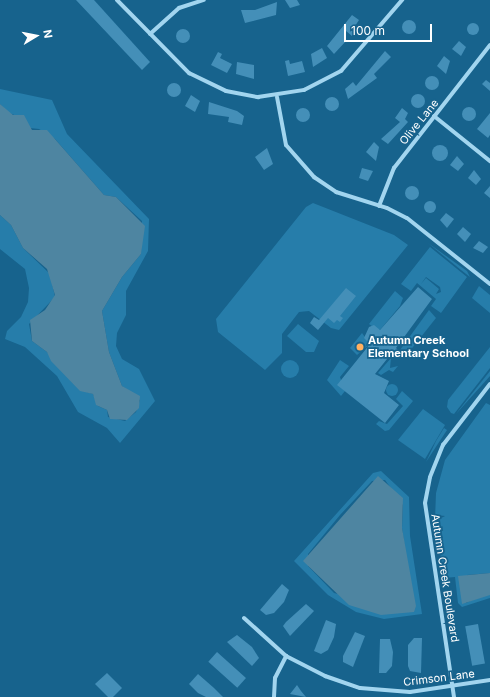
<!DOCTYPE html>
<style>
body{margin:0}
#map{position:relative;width:490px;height:697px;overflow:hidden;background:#17638d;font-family:Inter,sans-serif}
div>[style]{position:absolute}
.green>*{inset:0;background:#267daa}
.round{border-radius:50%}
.water>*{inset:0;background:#4e85a1}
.building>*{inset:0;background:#448fb8;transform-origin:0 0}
.minor>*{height:4px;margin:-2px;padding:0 2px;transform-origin:2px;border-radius:2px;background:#a2d5ef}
.dots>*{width:11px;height:11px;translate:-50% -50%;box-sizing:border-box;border:2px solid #17638d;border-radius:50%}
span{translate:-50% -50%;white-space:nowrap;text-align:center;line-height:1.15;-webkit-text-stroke:3.5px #17638d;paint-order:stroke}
.street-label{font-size:11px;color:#fff}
.poi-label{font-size:11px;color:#fff;font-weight:700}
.left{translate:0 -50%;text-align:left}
.north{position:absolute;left:16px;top:16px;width:40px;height:40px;-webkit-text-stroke:3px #17638d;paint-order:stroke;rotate:80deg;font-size:11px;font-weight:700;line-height:16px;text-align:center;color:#fff}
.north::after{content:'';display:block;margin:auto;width:14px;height:18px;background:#fff;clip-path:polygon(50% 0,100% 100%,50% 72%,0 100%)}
.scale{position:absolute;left:344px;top:24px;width:88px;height:18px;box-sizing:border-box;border:2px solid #fff;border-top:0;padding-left:5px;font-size:12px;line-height:14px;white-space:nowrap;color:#fff;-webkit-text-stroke:3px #17638d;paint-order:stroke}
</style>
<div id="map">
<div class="green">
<div style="clip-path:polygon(0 89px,52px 100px,67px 134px,149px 219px,148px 251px,126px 291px,126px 315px,117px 333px,116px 346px,122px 359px,139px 369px,155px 401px,120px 443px,107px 428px,78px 412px,57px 376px,25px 347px,5px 339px,7px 331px,21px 317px,28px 302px,29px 288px,25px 269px,0 249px,0 215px,11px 225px,23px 248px,50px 274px,55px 297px,29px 324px,32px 341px,47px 352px,80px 390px,93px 394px,98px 406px,107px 410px,108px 417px,125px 421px,136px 412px,140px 400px,122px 386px,109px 352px,102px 311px,122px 277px,141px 254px,142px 221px,116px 197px,104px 195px,55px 139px,39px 129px,30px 128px,25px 119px,9px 113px,0 104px)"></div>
<div style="clip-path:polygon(313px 203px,394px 235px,408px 245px,339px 330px,331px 328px,309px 311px,299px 312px,282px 334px,282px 353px,265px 370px,218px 332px,216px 319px,306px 207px)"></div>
<div style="clip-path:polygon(428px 243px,467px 271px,470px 277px,461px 270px)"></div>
<div style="clip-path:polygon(evenodd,430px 247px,467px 277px,441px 313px,431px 306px,436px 299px,417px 283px,411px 291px,401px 284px,430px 247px,426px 277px,440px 287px,441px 292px,436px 294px,439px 289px,426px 278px,421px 284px,426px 277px)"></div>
<div style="clip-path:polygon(479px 286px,490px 295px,490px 313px,472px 298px)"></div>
<div style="clip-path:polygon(395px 291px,403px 298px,400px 306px,380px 330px,373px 327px,369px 324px)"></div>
<div style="clip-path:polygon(429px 310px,436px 318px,409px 352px,400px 350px)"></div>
<div style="clip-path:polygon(298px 324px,319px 341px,314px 352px,306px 352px,287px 336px)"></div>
<div style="clip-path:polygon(362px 333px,370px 344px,357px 355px,350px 348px)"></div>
<div style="clip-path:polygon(490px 347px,490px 368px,454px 414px,451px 413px,447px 407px,448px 400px)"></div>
<div style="clip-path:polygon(391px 358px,390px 368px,398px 366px,393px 372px,389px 370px,381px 375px,378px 373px)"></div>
<div class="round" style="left:281px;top:360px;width:18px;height:18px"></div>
<div style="clip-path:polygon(340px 360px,349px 366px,340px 377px,345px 391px,341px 396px,327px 380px)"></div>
<div style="clip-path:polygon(490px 371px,490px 376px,456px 414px,459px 410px)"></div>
<div class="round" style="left:386px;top:384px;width:12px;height:12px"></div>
<div style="clip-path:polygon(402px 391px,413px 401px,389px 430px,385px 431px,376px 424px,379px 421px,387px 424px,403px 406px,396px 399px)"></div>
<div style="clip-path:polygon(486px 403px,490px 405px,490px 573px,467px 575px,466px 603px,483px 595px,490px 595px,490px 598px,462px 607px,458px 603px,455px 577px,444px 578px,435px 519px,436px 493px,445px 460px)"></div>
<div style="clip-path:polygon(423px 409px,445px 425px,425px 459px,398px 440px)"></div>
<div style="clip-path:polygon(444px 428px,447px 430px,426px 462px,436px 441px)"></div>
<div style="clip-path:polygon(evenodd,381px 471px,409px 497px,410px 536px,422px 614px,384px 619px,356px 612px,328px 595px,294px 561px,373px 473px,381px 471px,385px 480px,403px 505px,402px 528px,414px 612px,334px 593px,308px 566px,308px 554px,340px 515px,372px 481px,385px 480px)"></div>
</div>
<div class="water">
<div style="clip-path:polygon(0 104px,13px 115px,24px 115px,32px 130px,47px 130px,104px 195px,116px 197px,145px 226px,141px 254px,122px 277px,102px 311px,109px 352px,122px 386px,140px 396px,139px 408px,127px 420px,110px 419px,107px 410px,96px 405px,93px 394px,80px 391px,51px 361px,47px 352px,32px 341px,30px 320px,45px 310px,55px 295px,47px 269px,23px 248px,11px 225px,0 215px)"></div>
<div style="clip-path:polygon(378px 476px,403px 498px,402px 528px,416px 606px,414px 612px,381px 615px,349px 605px,303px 561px)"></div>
<div style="clip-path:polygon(490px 573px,490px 595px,462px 604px,458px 576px)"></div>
</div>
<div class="building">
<div style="clip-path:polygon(76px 0,94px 0,150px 62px,142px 70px)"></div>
<div style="clip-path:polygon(285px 0,297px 0,300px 5px,290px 8px)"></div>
<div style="clip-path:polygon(277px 2px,276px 15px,245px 23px,241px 10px,255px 10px)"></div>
<div style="clip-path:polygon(352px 15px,359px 20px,353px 29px,356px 31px,352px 36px,346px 31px,346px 41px,334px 54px,327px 46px)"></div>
<div class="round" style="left:402px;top:20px;width:14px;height:14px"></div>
<div class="round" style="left:467px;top:23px;width:12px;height:12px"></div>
<div class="round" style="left:176px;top:29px;width:14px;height:14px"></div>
<div style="clip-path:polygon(459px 41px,466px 47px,461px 56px,452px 49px)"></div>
<div style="clip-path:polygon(322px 48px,327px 58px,313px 67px,311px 54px)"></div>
<div style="clip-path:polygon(385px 51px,391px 57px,374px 74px,377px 78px,348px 99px,345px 89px,353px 82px,356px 86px)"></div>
<div style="clip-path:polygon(218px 52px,222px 54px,220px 58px,232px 64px,227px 73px,211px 65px)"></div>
<div style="clip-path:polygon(444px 56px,450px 61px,446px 74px,437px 66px)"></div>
<div style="clip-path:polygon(289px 60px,290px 64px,302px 61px,305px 72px,288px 76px,285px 61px)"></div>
<div style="clip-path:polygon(237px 62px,254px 65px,254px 79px,236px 74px)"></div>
<div class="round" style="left:425px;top:76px;width:14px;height:14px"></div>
<div style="clip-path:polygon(486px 80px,490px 83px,490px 91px,482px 84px)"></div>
<div class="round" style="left:167px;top:83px;width:14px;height:14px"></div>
<div class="round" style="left:411px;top:94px;width:14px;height:14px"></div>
<div style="clip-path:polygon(191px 95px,200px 101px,195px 112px,185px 106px)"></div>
<div class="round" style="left:325px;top:97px;width:14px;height:14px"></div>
<div style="clip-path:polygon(209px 102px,237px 111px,244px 116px,242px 125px,228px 122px,229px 117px,208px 114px)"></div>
<div class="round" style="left:462px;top:107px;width:14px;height:14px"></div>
<div class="round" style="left:296px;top:108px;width:14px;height:14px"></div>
<div style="clip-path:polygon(402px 108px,408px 113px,405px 119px,408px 122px,388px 144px,381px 139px,400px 122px,395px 118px)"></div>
<div style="clip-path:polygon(490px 113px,490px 135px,488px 138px,477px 129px)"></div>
<div style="clip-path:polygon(374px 142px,379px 147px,376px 161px,366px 152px)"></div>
<div class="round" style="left:432px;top:145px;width:16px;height:16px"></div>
<div style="clip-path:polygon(267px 148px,273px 164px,264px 170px,255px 157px)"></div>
<div style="clip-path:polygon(457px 156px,464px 164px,458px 171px,450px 165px)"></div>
<div style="clip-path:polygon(362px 168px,373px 171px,368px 181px,359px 178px)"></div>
<div style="clip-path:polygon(474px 170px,481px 179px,476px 185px,468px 178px)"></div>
<div style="clip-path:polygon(490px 186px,490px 198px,484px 193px)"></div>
<div class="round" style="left:405px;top:186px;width:14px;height:14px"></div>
<div class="round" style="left:424px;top:201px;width:12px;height:12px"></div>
<div style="clip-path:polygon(446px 213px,454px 219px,447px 228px,440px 220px)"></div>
<div style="clip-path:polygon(463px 227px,471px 234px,465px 242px,457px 234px)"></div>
<div style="clip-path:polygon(479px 241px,488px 247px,483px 253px,473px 248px)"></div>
<div style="clip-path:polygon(418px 287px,432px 299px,396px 348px,400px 352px,396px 358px,391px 354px,375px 374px,389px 381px,384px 393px,399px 405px,385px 423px,337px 385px,370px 344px,364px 338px,369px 327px,374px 325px,380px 330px)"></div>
<div style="clip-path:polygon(346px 288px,356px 296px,340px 316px,343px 318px,340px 322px,337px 320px,334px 323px,328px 318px,318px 330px,310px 323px,314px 317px,319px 320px)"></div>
<div style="clip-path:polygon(282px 584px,289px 590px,284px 602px,274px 613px,266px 615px,260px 610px)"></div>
<div style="clip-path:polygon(306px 604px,314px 611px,290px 636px,283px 626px,286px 622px)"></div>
<div style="clip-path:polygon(326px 620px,336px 624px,334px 637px,328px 650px,321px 654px,314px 651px)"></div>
<div style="left:478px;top:624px;width:40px;height:13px;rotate:80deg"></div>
<div style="clip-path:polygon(355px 632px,365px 636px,353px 667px,343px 662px,343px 656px)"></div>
<div style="clip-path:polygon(237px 635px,252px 647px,259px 658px,252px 666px,227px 642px)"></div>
<div style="clip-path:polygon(414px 638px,422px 638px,421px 673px,410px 671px,408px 666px,408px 645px)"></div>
<div style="clip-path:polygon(380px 639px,390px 639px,393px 652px,392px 666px,386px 673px,379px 673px)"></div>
<div style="left:217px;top:652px;width:39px;height:13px;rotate:42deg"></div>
<div style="clip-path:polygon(107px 673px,122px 688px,113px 697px,108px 697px,95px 684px)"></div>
<div style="clip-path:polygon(198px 674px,214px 688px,223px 697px,206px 697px,198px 693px,189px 684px)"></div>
<div style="clip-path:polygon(297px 685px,301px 691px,306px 697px,290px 694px)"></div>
</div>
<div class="minor">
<div style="left:117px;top:0;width:103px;rotate:45.4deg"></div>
<div style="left:189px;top:73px;width:41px;rotate:25.9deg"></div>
<div style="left:226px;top:91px;width:33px;rotate:11deg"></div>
<div style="left:258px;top:97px;width:47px;rotate:-8.7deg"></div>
<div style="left:304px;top:90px;width:42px;rotate:-27.2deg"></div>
<div style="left:341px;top:71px;width:94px;rotate:-49.3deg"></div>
<div style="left:150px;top:34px;width:39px;rotate:-42deg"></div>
<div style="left:179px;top:8px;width:26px;rotate:-18deg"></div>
<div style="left:277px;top:97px;width:49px;rotate:79.4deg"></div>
<div style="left:286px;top:145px;width:43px;rotate:48.8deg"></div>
<div style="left:314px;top:177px;width:27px;rotate:34deg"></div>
<div style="left:336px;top:192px;width:53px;rotate:17.4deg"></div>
<div style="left:387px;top:208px;width:22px;rotate:27deg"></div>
<div style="left:407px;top:218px;width:106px;rotate:38.5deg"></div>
<div style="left:434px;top:116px;width:72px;rotate:38.8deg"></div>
<div style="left:379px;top:206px;width:41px;rotate:-68.5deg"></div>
<div style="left:394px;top:168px;width:156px;rotate:-52deg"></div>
<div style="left:244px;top:618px;width:57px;rotate:42.1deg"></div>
<div style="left:286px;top:656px;width:44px;rotate:27.1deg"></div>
<div style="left:325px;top:676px;width:37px;rotate:19deg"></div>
<div style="left:360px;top:688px;width:50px;rotate:4.6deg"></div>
<div style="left:410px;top:692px;width:81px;rotate:-8.5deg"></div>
<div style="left:274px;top:697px;width:19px;rotate:-87deg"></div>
<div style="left:275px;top:678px;width:25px;rotate:-63deg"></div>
<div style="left:454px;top:697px;width:196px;rotate:-98.5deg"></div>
<div style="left:425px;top:503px;width:26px;rotate:-79deg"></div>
<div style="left:430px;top:477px;width:35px;rotate:-68deg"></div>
<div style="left:443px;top:445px;width:77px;rotate:-52.4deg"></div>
</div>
<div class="dots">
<div style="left:360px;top:347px;background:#ffb060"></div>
</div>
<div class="street-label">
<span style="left:419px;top:122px;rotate:-51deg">Olive Lane</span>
<span style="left:445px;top:578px;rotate:81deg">Autumn Creek Boulevard</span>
<span style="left:439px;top:678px;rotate:-7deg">Crimson Lane</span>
</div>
<div class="poi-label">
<span class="left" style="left:368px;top:347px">Autumn Creek<br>Elementary School</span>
</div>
<div class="north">N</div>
<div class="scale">100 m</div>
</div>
